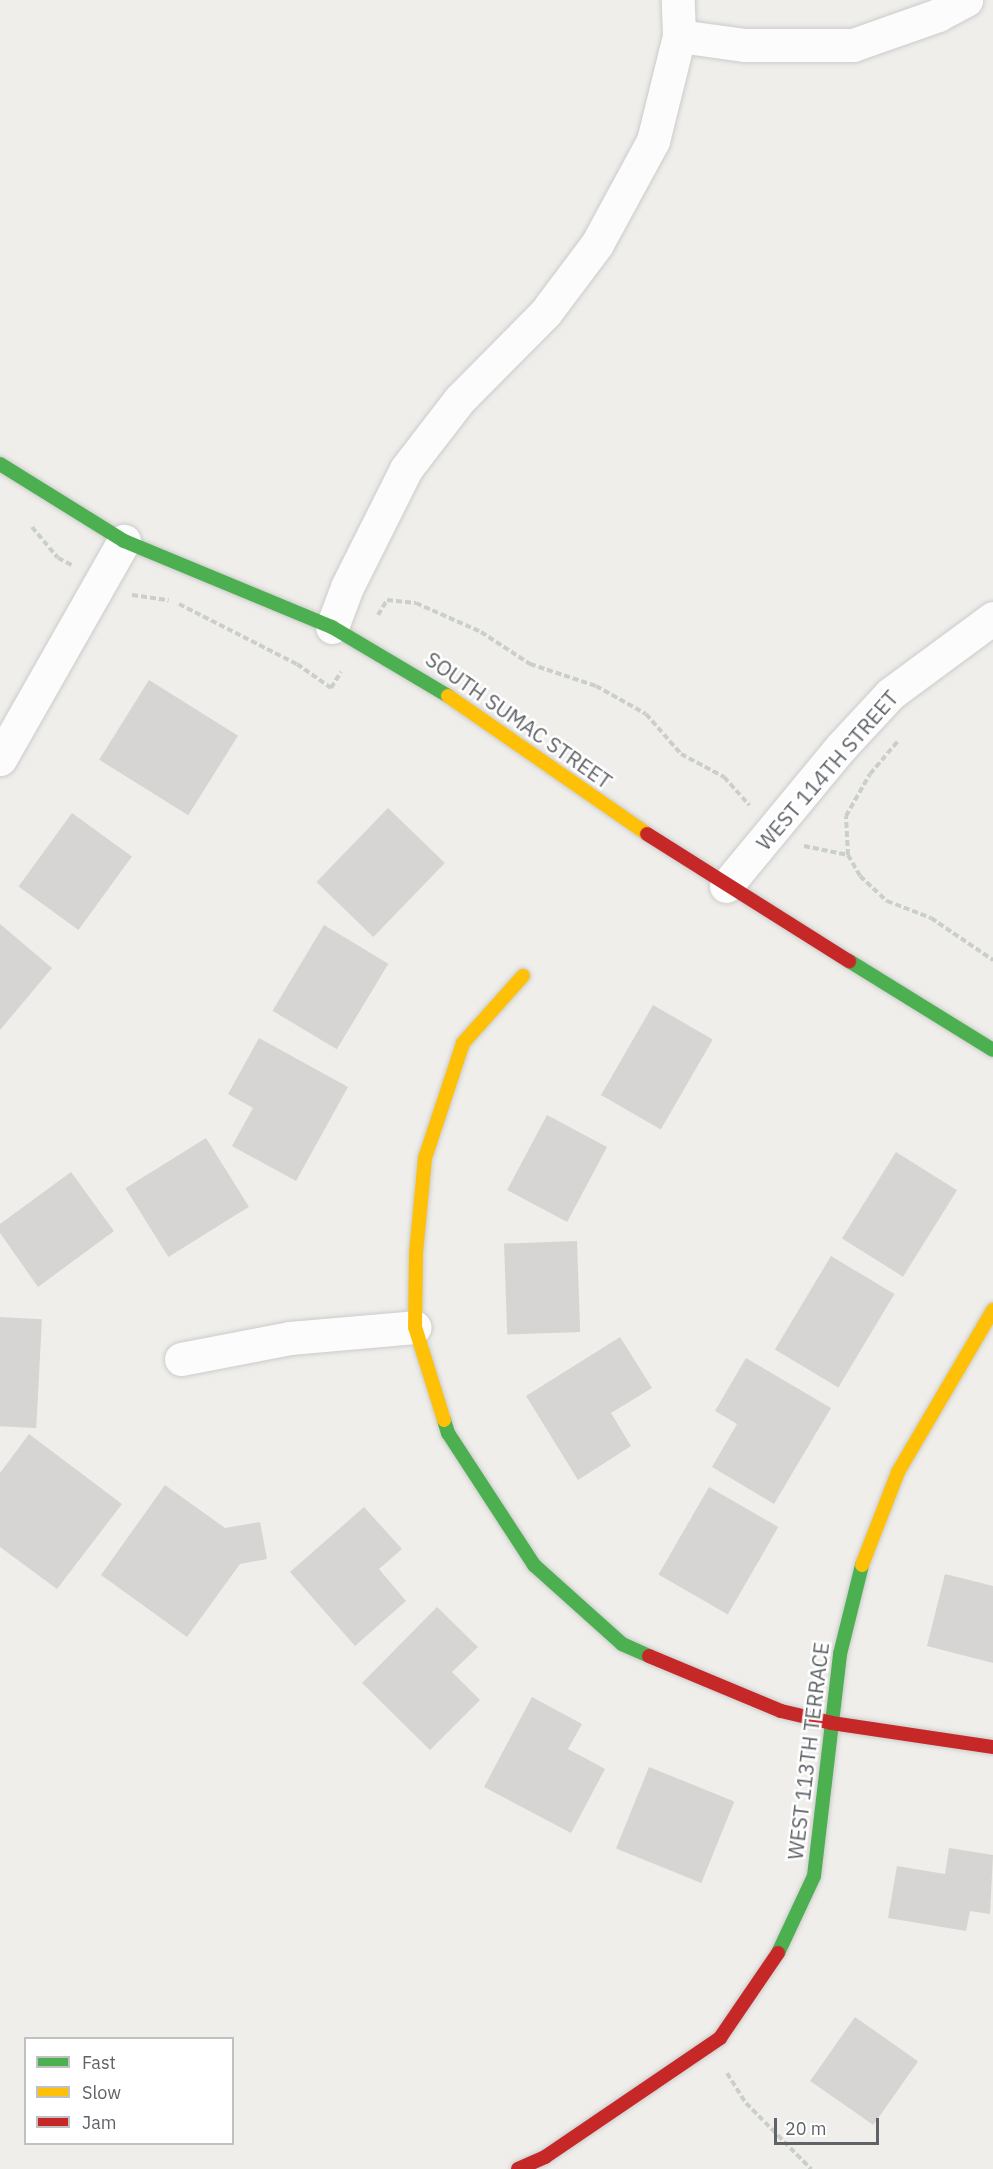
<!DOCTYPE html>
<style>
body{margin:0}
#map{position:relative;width:993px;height:2169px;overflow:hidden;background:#efeeea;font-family:"IBM Plex Sans",sans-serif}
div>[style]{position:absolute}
.building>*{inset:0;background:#d6d5d3;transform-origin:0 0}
.path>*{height:4px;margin-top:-2px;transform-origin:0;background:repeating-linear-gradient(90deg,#cacfcc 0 6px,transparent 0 9px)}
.roads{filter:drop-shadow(0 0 2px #cbcccc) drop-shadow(0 0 2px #cbcccc)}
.street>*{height:33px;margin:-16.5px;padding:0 16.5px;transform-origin:16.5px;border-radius:16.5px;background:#fdfcfc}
.fast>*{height:14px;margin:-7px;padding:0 7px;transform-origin:7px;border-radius:7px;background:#4caf50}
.slow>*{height:14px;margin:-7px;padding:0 7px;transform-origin:7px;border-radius:7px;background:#ffc107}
.jam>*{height:14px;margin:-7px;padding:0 7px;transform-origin:7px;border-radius:7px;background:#c62828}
span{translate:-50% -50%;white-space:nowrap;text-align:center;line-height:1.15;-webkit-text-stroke:5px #fff;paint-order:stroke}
.street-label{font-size:21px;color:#5f6368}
.legend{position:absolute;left:24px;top:2037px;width:210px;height:108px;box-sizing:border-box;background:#fff;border:2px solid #bfc1c3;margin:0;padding:8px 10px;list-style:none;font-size:18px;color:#5f6368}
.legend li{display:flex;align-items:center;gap:12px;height:30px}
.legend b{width:30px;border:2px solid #bfc1c3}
.scale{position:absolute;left:774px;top:2118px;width:105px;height:27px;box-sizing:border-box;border:3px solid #5f6368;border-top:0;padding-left:8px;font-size:18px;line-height:21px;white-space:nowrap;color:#5f6368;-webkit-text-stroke:4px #fff;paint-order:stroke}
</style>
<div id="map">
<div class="building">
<div style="left:149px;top:680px;width:105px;height:94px;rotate:32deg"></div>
<div style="left:388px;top:808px;width:79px;height:103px;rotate:44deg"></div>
<div style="left:72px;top:813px;width:74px;height:91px;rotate:36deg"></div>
<div style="clip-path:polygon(0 924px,52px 968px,0 1030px)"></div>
<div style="left:324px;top:925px;width:75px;height:100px;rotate:31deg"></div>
<div style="left:653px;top:1005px;width:69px;height:104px;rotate:30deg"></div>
<div style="clip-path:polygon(259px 1038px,348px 1087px,296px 1181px,232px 1146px,253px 1108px,228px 1094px)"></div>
<div style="left:547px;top:1115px;width:68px;height:85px;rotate:28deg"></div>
<div style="left:206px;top:1138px;width:81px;height:95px;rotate:58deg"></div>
<div style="left:896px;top:1152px;width:72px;height:102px;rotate:32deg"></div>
<div style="clip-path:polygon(71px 1172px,114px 1231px,38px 1287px,0 1233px,0 1224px)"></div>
<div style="left:577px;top:1241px;width:91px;height:73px;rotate:88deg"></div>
<div style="left:831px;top:1256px;width:74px;height:109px;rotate:31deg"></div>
<div style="left:0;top:1317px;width:42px;height:109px;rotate:3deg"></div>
<div style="clip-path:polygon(620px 1337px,652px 1388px,611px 1413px,631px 1446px,578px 1480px,526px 1396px)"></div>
<div style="clip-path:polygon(746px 1358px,831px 1408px,774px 1504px,712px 1467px,737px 1424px,715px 1411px)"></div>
<div style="clip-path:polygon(29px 1434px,122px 1504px,57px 1589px,0 1547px,0 1473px)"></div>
<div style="clip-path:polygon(165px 1485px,225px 1528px,260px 1522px,267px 1559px,240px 1564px,187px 1637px,101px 1575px)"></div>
<div style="left:709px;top:1487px;width:80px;height:101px;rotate:30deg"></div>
<div style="clip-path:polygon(364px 1507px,402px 1549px,379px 1569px,406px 1601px,355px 1646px,290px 1572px)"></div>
<div style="clip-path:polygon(945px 1574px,993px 1586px,993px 1663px,927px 1646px)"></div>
<div style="clip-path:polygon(437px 1607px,478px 1647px,452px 1672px,480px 1700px,430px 1750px,362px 1683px)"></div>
<div style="clip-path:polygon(532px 1697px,582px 1724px,568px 1749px,605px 1769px,571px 1833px,484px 1787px)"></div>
<div style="left:649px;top:1767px;width:92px;height:88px;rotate:22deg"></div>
<div style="clip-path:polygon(949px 1848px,993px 1855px,990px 1914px,970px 1911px,966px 1931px,888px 1918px,897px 1866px,945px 1874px)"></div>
<div style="left:855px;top:2017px;width:77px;height:78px;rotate:35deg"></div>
</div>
<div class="path">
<div style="left:32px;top:527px;width:40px;rotate:50deg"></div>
<div style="left:58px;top:558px;width:16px;rotate:27deg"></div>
<div style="left:132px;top:595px;width:37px;rotate:8deg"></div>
<div style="left:179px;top:604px;width:132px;rotate:27deg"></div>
<div style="left:297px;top:664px;width:42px;rotate:35.2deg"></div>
<div style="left:331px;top:688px;width:19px;rotate:-58deg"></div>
<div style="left:378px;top:615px;width:17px;rotate:-59deg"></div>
<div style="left:387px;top:600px;width:29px;rotate:6deg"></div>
<div style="left:416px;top:603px;width:71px;rotate:24deg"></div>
<div style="left:481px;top:632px;width:59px;rotate:33.1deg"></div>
<div style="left:530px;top:664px;width:70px;rotate:18.4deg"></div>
<div style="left:596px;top:686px;width:57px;rotate:29.2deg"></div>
<div style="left:646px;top:714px;width:53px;rotate:48.8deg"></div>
<div style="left:681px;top:754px;width:49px;rotate:28.1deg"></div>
<div style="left:724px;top:777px;width:38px;rotate:48deg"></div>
<div style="left:804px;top:846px;width:45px;rotate:11.6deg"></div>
<div style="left:848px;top:855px;width:39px;rotate:-93deg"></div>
<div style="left:846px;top:816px;width:48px;rotate:-60.3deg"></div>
<div style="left:870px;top:774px;width:43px;rotate:-49.7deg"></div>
<div style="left:848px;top:855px;width:24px;rotate:60deg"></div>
<div style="left:860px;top:876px;width:37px;rotate:43deg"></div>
<div style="left:887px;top:901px;width:47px;rotate:21.1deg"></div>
<div style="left:931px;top:918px;width:75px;rotate:34.1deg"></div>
<div style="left:727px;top:2073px;width:36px;rotate:58deg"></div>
<div style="left:746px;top:2103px;width:93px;rotate:45.4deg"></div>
</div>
<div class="roads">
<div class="street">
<div style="left:679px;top:36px;width:67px;rotate:7.8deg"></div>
<div style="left:745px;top:45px;width:108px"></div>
<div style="left:853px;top:45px;width:90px;rotate:-19.4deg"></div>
<div style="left:938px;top:15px;width:32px;rotate:-28deg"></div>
<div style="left:332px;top:627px;width:43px;rotate:-69.4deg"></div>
<div style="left:347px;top:587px;width:132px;rotate:-63.4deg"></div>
<div style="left:406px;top:469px;width:88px;rotate:-52.4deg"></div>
<div style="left:460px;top:399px;width:122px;rotate:-45.3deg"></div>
<div style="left:546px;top:312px;width:85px;rotate:-53.1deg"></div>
<div style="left:597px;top:244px;width:117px;rotate:-61.5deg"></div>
<div style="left:653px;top:141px;width:108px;rotate:-76.1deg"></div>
<div style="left:679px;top:36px;width:36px;rotate:-92deg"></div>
<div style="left:0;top:759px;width:251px;rotate:-60.4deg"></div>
<div style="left:726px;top:886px;width:180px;rotate:-50.4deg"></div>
<div style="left:841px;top:747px;width:72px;rotate:-47.2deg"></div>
<div style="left:890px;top:694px;width:128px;rotate:-36.4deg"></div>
<div style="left:181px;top:1359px;width:111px;rotate:-10.9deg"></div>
<div style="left:290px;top:1338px;width:125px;rotate:-5deg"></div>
</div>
<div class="fast">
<div style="left:0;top:464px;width:146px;rotate:31.8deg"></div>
<div style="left:124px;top:541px;width:225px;rotate:22.5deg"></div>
<div style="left:332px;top:627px;width:135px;rotate:30.7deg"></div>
<div style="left:849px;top:961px;width:169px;rotate:31.7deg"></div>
<div style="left:444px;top:1420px;width:14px;rotate:73deg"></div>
<div style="left:448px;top:1433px;width:158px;rotate:56.9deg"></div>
<div style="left:534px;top:1565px;width:118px;rotate:41.9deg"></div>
<div style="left:622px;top:1644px;width:30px;rotate:24deg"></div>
<div style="left:778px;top:1953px;width:85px;rotate:-64.9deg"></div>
<div style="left:814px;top:1876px;width:224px;rotate:-83.3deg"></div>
<div style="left:840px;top:1654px;width:92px;rotate:-76.1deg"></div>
</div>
<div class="slow">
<div style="left:448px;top:696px;width:242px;rotate:34.7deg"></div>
<div style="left:444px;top:1420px;width:97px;rotate:-107.3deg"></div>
<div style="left:415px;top:1327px;width:74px;rotate:-89.2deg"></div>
<div style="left:416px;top:1253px;width:95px;rotate:-84.6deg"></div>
<div style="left:425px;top:1158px;width:121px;rotate:-71.7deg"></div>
<div style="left:463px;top:1043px;width:90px;rotate:-48.2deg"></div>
<div style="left:862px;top:1565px;width:100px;rotate:-68.8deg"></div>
<div style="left:898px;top:1472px;width:188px;rotate:-59.6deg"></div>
</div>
<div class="jam">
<div style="left:647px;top:834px;width:239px;rotate:32.2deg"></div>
<div style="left:649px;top:1656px;width:143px;rotate:22.6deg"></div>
<div style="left:781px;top:1711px;width:52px;rotate:13.2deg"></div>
<div style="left:832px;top:1723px;width:163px;rotate:8.5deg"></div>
<div style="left:518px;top:2169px;width:30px;rotate:-24deg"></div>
<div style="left:545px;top:2157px;width:212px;rotate:-34.2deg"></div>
<div style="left:720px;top:2038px;width:103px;rotate:-55.7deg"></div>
</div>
</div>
<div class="street-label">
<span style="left:519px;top:720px;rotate:35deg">SOUTH SUMAC STREET</span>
<span style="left:827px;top:770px;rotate:-49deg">WEST 114TH STREET</span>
<span style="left:808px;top:1751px;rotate:-83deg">WEST 113TH TERRACE</span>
</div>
<ul class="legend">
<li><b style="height:8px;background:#4caf50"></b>Fast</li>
<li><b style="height:8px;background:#ffc107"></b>Slow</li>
<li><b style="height:8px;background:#c62828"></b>Jam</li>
</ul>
<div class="scale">20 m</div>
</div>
